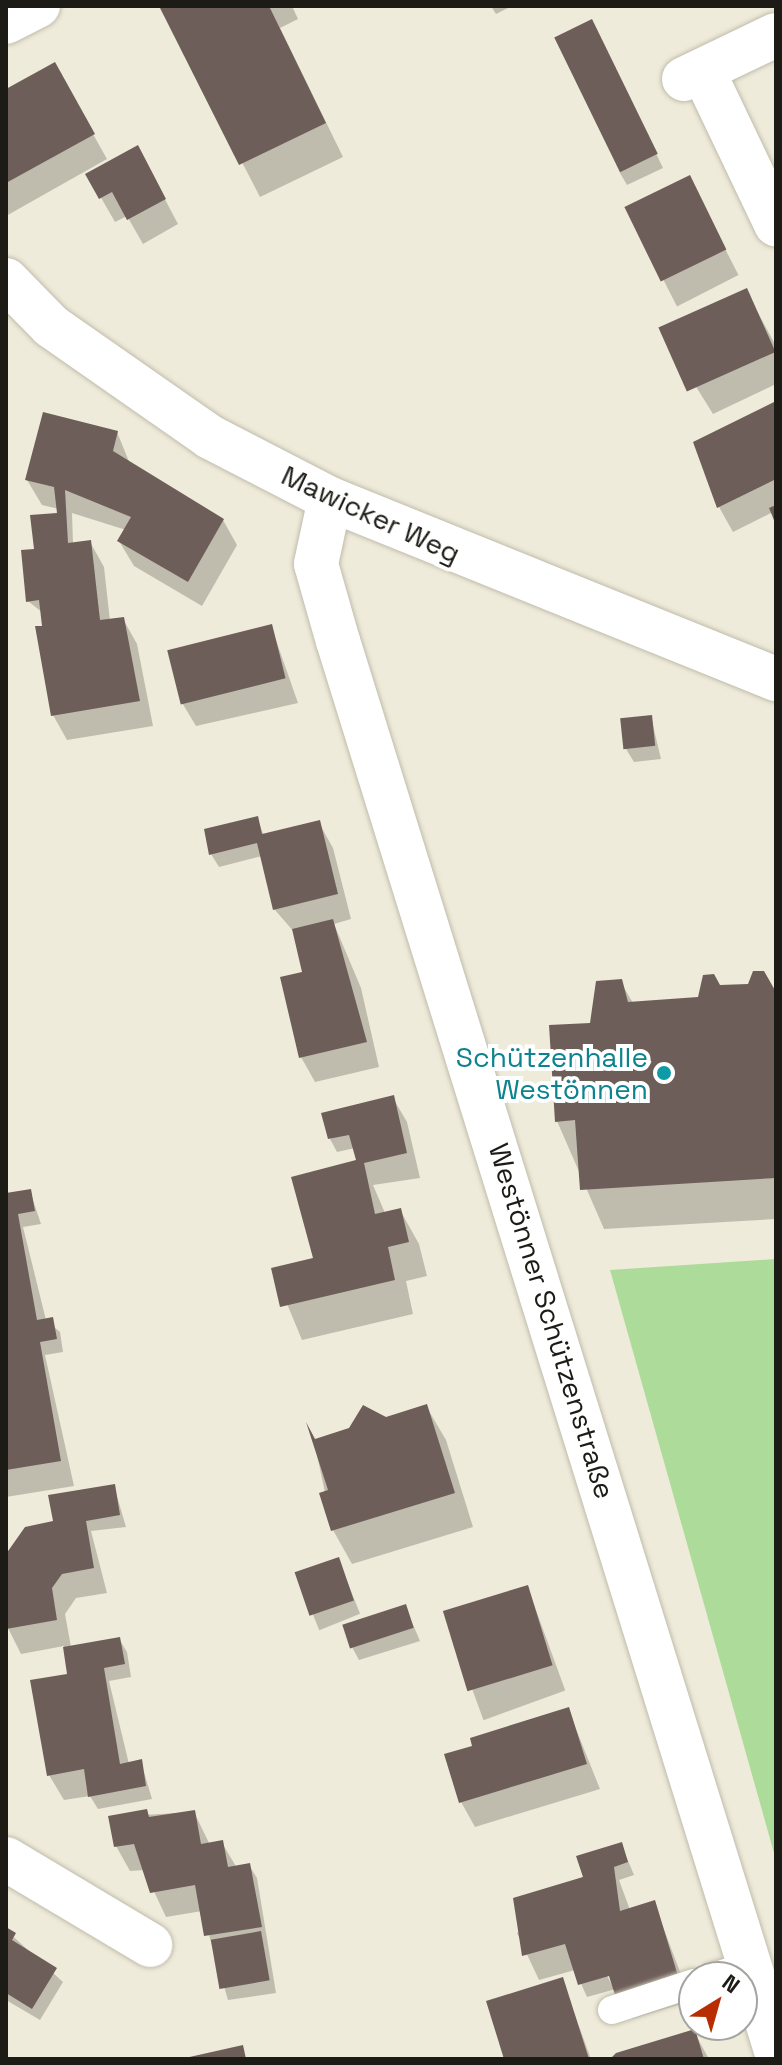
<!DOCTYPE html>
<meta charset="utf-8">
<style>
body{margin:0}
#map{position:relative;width:782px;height:2065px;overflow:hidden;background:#efebda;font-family:"Space Grotesk",sans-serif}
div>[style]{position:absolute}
.green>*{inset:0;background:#acdb9a}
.shadow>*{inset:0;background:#0003;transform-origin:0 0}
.building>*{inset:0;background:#6e5e59;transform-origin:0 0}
.roads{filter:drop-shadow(0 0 2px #c0bcac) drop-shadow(0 0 2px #c0bcac)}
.service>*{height:28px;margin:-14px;padding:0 14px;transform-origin:14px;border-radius:14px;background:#fff}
.minor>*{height:44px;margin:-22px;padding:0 22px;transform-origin:22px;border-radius:22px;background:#fff}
.dots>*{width:22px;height:22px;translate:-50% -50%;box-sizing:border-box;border:4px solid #fff;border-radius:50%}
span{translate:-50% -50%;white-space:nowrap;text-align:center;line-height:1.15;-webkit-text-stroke:8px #fff;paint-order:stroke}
.street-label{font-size:28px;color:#1c1b15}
.culture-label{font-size:28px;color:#0d838f}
.right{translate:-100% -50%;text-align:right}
.frame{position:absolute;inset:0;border:8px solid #1c1b15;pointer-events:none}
.north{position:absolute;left:678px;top:1961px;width:80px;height:80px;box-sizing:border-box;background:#fff;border:2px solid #a4a4a1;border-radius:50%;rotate:37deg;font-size:22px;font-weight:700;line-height:32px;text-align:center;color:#1c1b15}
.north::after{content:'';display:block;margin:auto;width:28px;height:36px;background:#b82e02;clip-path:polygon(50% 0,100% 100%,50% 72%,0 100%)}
</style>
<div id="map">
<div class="green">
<div style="clip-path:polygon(776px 1259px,776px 1860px,610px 1270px)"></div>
</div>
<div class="shadow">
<div style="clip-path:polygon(161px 6px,292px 6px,298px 19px,280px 28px,343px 157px,260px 197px)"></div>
<div style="clip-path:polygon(491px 6px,512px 6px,496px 14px)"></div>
<div style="clip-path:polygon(599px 35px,663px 168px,627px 185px,620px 173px)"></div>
<div style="clip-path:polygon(54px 65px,107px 159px,6px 216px,6px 92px)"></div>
<div style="clip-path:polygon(151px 173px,178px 224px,143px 244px,127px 216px,115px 222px,88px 175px)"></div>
<div style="left:689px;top:178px;width:109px;height:69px;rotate:63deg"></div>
<div style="clip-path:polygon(746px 291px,776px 346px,776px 384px,713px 414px,677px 356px)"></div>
<div style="clip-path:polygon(776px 404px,776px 519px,773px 512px,733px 532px,719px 507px)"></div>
<div style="clip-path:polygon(117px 432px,130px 464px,223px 520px,237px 545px,202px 606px,134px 566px,119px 541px,126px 530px,72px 513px,73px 544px,90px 542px,104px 567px,110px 621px,123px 619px,137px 644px,153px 726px,67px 740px,53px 715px,43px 613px,28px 601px,33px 551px,59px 509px,42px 505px,27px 480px)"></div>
<div style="clip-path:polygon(271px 626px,298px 703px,196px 726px,181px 701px)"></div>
<div style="clip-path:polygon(651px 717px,661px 759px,634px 762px,626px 749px)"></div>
<div style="clip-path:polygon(257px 818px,264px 836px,319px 823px,333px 848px,351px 919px,334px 924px,361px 988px,379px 1067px,315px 1082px,301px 1057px,304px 973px,295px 933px,275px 910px,262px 856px,219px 867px,211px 854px)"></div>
<div style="clip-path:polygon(620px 981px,633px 1003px,699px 999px,719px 988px,776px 994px,776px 1219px,604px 1229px,557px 1121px,591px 1024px)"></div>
<div style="clip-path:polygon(393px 1098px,407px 1122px,420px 1178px,373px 1185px,385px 1213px,400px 1210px,419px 1244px,427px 1276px,406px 1281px,413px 1314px,302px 1340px,273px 1270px,315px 1260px,361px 1166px,355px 1148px,337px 1152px,330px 1139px)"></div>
<div style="clip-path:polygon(30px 1191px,41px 1224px,23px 1227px,46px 1320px,60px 1332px,63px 1352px,45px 1355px,74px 1486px,6px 1497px,6px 1195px)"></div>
<div style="clip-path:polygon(426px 1406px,446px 1440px,473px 1527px,352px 1564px,333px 1530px,314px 1441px)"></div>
<div style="clip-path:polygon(114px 1486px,126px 1527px,91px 1531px,107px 1593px,76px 1598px,65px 1614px,71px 1647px,119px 1639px,127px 1652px,131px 1677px,109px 1681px,129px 1764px,141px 1762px,152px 1799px,98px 1809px,90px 1796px,64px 1800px,49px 1775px,69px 1676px,64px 1646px,21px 1654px,6px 1624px,6px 1558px)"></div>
<div style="left:338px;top:1559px;width:59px;height:44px;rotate:68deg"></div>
<div style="left:528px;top:1588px;width:109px;height:87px;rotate:70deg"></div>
<div style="clip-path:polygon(405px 1606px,420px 1641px,359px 1660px,352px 1647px)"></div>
<div style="clip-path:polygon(568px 1709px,600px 1789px,475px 1827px,461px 1802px,475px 1747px)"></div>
<div style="clip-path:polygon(194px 1812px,210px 1845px,222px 1843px,237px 1868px,249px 1865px,257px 1878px,276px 1993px,228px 2000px,202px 1911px,166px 1917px,144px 1870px,130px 1871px,116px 1846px,110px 1817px)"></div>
<div style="clip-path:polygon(evenodd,621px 1844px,634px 1875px,619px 1880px,630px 1910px,654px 1903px,691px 2001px,632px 2019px,616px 1989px,587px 1997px,575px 1970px,539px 1980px,517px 1933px,621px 1844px,603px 1968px,612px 1977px,613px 1987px,603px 1968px)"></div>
<div style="clip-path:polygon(6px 1930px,63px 1982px,40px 2020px,6px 2000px)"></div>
<div style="clip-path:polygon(562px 1980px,591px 2059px,506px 2059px)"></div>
<div style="clip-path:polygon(694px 2032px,709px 2059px,611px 2059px)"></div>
</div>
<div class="building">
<div style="clip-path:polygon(159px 6px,269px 6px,326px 123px,239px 165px)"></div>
<div style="left:592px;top:19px;width:150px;height:42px;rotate:64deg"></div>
<div style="clip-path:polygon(55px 62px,95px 134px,6px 183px,6px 89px)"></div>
<div style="clip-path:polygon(138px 145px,166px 199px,127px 220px,112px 192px,99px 199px,85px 174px)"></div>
<div style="left:690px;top:175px;width:83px;height:73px;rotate:64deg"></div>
<div style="left:747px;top:288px;width:70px;height:97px;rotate:66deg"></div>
<div style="clip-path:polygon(776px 401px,776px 479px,717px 508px,693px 442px)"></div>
<div style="clip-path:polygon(43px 412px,118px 431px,113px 451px,224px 519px,188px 582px,117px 541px,131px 517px,65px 490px,68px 543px,91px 540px,100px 620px,124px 617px,140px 701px,51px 716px,35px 626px,42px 626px,39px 600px,26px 602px,21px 550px,34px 549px,30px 515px,57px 513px,54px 487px,25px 480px)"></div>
<div style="clip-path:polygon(776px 505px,776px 525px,769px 508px)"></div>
<div style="left:272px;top:624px;width:56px;height:108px;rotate:76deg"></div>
<div style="left:652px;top:715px;width:31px;height:32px;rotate:84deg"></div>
<div style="clip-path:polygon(258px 816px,262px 834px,320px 820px,338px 894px,273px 910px,257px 843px,209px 855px,204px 829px)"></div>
<div style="clip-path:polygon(333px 919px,367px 1042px,299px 1058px,280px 977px,302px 972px,292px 929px)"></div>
<div style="clip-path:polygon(753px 971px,764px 971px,776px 992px,776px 1178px,580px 1190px,575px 1120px,555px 1122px,549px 1025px,590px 1023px,596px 981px,622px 979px,628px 1002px,698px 997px,703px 975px,714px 974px,720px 985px,748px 984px)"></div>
<div style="clip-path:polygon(394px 1095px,407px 1153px,364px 1163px,375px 1214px,401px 1208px,409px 1242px,388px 1247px,395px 1280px,280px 1307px,271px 1268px,313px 1258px,291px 1177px,356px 1160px,349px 1135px,328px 1139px,321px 1113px)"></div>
<div style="clip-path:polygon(31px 1189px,35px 1211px,18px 1214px,37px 1320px,53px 1317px,57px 1339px,40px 1342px,61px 1461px,6px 1470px,6px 1193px)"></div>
<div style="clip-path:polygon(427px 1404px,455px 1493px,331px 1531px,319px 1493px,328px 1490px,306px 1422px,315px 1439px,349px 1428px,363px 1405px,386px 1417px)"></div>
<div style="clip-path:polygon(115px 1484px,120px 1515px,86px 1521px,94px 1568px,62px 1574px,52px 1588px,57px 1620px,6px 1629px,6px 1554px,25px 1527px,53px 1521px,48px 1495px)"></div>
<div style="left:339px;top:1557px;width:46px;height:47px;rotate:71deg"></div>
<div style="left:528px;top:1585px;width:84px;height:89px;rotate:73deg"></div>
<div style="left:406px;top:1604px;width:25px;height:67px;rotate:72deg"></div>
<div style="clip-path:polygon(120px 1637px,125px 1664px,104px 1668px,120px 1764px,142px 1759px,146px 1786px,88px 1797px,84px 1769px,47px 1776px,30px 1680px,67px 1674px,63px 1647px)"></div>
<div style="clip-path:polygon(569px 1707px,587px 1764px,459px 1803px,444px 1754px,472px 1746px,470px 1738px)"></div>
<div style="clip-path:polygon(147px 1809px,149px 1817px,195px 1810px,201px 1844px,223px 1840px,228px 1867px,250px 1863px,262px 1927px,204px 1936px,195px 1885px,150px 1893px,134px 1844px,114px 1847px,108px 1816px)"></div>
<div style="clip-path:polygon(622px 1842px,628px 1862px,614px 1867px,620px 1911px,655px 1900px,678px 1976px,615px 1995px,609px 1976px,578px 1985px,565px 1944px,522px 1956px,513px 1898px,583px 1877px,576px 1856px)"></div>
<div style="clip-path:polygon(6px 1927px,16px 1933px,12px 1940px,57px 1968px,32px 2009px,6px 1993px)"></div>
<div style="left:261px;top:1931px;width:50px;height:51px;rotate:80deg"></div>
<div style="clip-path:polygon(563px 1977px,589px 2059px,504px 2059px,486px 2001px)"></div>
<div style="clip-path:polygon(695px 2029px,704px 2059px,610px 2059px,616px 2053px)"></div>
<div style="clip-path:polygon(243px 2045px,246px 2059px,185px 2059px,185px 2058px)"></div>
</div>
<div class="roads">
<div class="service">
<div style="left:713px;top:1977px;width:39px;rotate:-18deg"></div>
<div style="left:612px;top:2010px;width:86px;rotate:-18.2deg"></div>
</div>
<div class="minor">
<div style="left:6px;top:22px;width:36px;rotate:-27deg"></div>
<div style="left:703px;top:71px;width:170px;rotate:64.5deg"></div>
<div style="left:684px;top:79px;width:102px;rotate:-25.6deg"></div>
<div style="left:6px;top:280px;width:64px;rotate:45.6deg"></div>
<div style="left:51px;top:326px;width:194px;rotate:34.9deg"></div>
<div style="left:210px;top:437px;width:135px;rotate:27.3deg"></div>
<div style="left:330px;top:499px;width:481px;rotate:22deg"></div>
<div style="left:330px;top:499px;width:66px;rotate:102.2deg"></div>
<div style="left:316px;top:564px;width:80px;rotate:74.1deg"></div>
<div style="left:338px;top:641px;width:1476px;rotate:72.74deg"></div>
<div style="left:6px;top:1859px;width:168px;rotate:30.8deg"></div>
</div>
</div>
<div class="dots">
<div style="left:664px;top:1073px;background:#0f9aa8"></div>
</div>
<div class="street-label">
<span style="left:371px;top:514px;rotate:25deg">Mawicker Weg</span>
<span style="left:552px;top:1321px;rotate:73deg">Westönner Schützenstraße</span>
</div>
<div class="culture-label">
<span class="right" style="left:648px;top:1073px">Schützenhalle<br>Westönnen</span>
</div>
<div class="frame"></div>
<div class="north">N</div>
</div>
